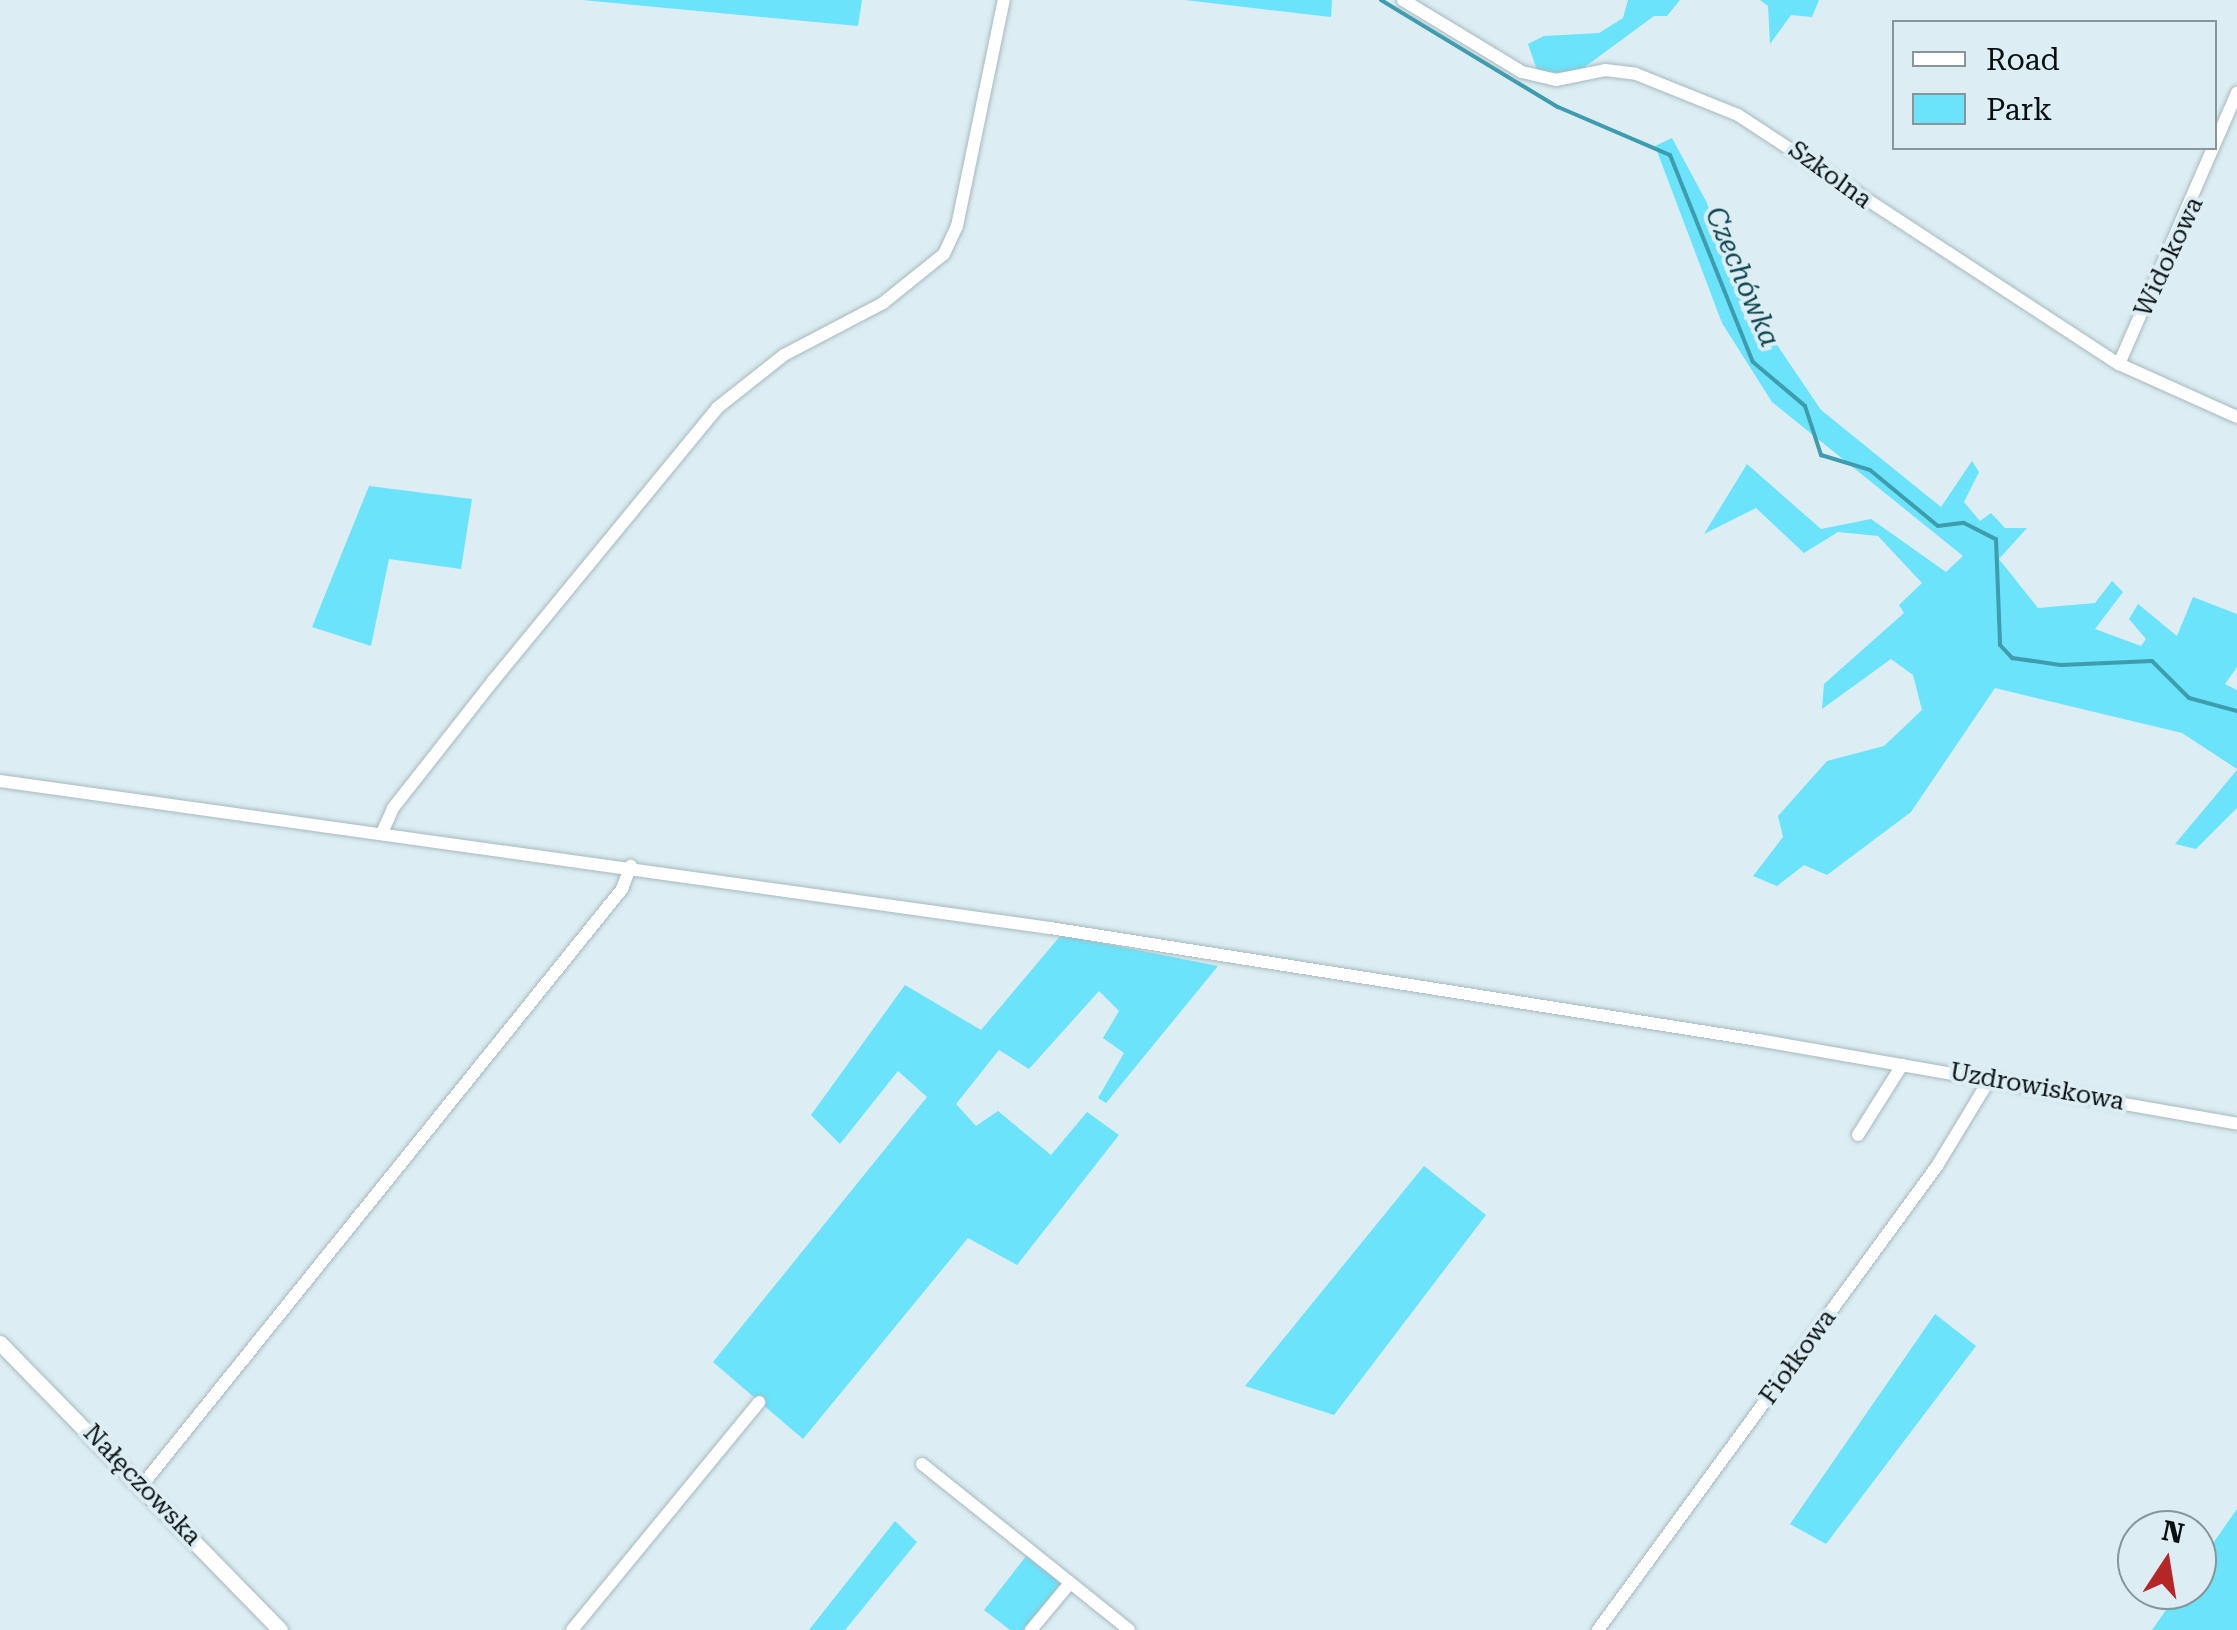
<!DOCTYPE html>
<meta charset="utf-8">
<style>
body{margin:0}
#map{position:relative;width:2237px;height:1630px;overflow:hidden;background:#dceef3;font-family:"Roboto Serif",serif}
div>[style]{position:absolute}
.green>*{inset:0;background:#6ae3fb}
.stream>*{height:4px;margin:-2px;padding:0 2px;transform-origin:2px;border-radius:2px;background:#3d9cae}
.roads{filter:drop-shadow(0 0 2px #a7b9bd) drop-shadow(0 0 2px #a7b9bd)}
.minor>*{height:12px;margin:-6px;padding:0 6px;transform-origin:6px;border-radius:6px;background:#fff}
.major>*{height:15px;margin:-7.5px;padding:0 7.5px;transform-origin:7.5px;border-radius:7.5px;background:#fff}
span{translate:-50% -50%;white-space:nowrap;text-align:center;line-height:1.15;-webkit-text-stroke:8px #dceef3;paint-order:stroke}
.street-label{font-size:25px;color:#090f11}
.water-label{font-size:28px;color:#0d4650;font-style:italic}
.legend{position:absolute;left:1892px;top:20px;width:325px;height:130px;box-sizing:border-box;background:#dceef3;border:2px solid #889599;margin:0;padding:12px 18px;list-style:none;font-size:30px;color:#090f11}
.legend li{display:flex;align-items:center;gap:20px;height:50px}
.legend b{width:50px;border:2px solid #889599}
.north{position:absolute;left:2117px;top:1510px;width:100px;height:100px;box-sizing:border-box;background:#dceef3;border:2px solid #889599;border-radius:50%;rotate:12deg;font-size:28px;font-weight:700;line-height:40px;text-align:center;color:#090f11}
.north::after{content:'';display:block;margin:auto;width:35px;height:45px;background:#b62627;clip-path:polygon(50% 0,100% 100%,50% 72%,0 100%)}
</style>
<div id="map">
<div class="green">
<div style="clip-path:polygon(582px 0,862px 0,858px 26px)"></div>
<div style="clip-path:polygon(1185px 0,1332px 0,1331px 17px)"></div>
<div style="clip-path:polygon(1628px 0,1680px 0,1667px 16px,1654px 16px,1578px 72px,1538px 73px,1528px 44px,1544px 36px,1599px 33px,1623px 18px)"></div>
<div style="clip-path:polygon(1760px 0,1819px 0,1812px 17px,1791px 15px,1770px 44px,1768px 6px)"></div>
<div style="clip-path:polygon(1672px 138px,1706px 201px,1746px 299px,1821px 410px,1941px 507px,1972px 461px,1979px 472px,1964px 502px,1980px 521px,1991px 513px,2005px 528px,2027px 528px,1999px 559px,2038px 608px,2095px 603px,2112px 581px,2123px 592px,2095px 629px,2141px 646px,2146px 639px,2129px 619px,2138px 604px,2177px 636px,2193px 597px,2237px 614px,2237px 667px,2225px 684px,2237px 690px,2237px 769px,2182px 733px,1995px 688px,1911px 812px,1827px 875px,1804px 865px,1777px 886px,1753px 876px,1783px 837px,1778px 816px,1827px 761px,1884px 746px,1922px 710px,1913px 675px,1891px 659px,1822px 709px,1824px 684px,1904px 613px,1899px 605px,1922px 583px,1878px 536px,1838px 532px,1804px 553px,1756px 508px,1704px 534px,1747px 464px,1821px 529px,1871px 519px,1946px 572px,1963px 556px,1772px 402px,1722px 323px,1655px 146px)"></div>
<div style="clip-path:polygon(369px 486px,472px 499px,461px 569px,389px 559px,371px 646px,312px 627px)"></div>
<div style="clip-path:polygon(2237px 770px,2237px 808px,2196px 849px,2175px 844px)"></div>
<div style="clip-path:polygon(1061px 935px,1218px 966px,1106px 1103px,1098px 1098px,1124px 1053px,1103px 1038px,1119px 1011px,1099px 991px,1029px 1069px,999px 1050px,956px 1104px,976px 1126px,998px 1111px,1051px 1155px,1087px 1112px,1119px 1135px,1017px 1265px,968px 1238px,803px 1439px,713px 1362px,927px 1097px,898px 1071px,840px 1144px,811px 1115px,905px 985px,981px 1030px)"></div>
<div style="clip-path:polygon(1424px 1166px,1486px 1215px,1334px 1415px,1245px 1386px)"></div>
<div style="clip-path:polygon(1935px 1314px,1976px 1346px,1826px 1544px,1790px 1524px)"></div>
<div style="clip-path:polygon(2237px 1509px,2237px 1630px,2152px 1630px,2180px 1590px,2197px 1590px,2197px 1566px)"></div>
<div style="clip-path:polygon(895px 1521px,917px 1542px,845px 1630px,809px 1630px)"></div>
<div style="clip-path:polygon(1027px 1555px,1062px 1582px,1023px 1630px,1010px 1630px,984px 1610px)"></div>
</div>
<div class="stream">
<div style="left:1381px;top:0;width:207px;rotate:31.2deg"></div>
<div style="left:1558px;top:107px;width:122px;rotate:23.2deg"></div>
<div style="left:1670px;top:155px;width:223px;rotate:68.2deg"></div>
<div style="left:1753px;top:362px;width:68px;rotate:40.2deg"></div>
<div style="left:1805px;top:406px;width:52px;rotate:71.9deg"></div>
<div style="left:1821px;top:455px;width:51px;rotate:17deg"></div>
<div style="left:1870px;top:470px;width:88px;rotate:39.5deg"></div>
<div style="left:1938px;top:526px;width:26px;rotate:-7deg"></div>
<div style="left:1964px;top:523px;width:36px;rotate:27deg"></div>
<div style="left:1996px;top:539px;width:106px;rotate:87.8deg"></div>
<div style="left:2000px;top:645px;width:18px;rotate:47deg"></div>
<div style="left:2012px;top:658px;width:49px;rotate:8.1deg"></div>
<div style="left:2061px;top:665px;width:91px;rotate:-2.5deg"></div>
<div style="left:2152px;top:661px;width:52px;rotate:45deg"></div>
<div style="left:2189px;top:698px;width:50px;rotate:15.2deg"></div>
</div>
<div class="roads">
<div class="minor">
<div style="left:1403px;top:0;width:139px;rotate:31.2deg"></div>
<div style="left:1522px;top:72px;width:35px;rotate:13deg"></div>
<div style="left:1556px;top:80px;width:50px;rotate:-11.5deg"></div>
<div style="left:1605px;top:70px;width:31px;rotate:7deg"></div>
<div style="left:1636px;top:74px;width:110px;rotate:21.9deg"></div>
<div style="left:1738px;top:115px;width:455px;rotate:33.2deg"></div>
<div style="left:2119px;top:364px;width:129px;rotate:24.2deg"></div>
<div style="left:2119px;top:364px;width:296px;rotate:-66.5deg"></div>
<div style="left:0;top:781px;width:1060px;rotate:7.97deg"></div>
<div style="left:1050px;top:928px;width:717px;rotate:8.99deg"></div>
<div style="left:1758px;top:1040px;width:486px;rotate:9.9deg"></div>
<div style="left:382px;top:833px;width:27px;rotate:-66deg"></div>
<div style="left:393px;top:808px;width:162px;rotate:-51.8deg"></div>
<div style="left:493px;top:681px;width:353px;rotate:-50.6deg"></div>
<div style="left:717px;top:408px;width:85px;rotate:-38.3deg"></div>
<div style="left:784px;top:355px;width:112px;rotate:-27.7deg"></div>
<div style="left:883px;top:303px;width:78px;rotate:-38.8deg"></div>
<div style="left:944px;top:254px;width:31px;rotate:-65deg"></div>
<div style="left:957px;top:226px;width:231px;rotate:-78.3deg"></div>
<div style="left:1858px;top:1135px;width:83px;rotate:-57.8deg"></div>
<div style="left:922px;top:1464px;width:265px;rotate:38.7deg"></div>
<div style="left:143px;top:1484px;width:764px;rotate:-51.16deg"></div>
<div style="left:622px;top:889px;width:25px;rotate:-69deg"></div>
<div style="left:572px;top:1630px;width:295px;rotate:-50.6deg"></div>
<div style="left:1031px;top:1630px;width:61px;rotate:-50.3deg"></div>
<div style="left:1598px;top:1630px;width:575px;rotate:-53.85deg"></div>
<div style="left:1937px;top:1166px;width:102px;rotate:-58.7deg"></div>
</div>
<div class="major">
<div style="left:0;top:1343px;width:401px;rotate:45.7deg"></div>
</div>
</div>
<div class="street-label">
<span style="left:1830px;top:175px;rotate:36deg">Szkolna</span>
<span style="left:2169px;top:257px;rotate:-65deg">Widokowa</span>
<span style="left:2037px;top:1087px;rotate:10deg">Uzdrowiskowa</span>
<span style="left:1798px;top:1357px;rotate:-54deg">Fiołkowa</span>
<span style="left:142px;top:1485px;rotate:46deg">Nałęczowska</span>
</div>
<div class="water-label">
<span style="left:1742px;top:277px;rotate:67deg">Czechówka</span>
</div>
<ul class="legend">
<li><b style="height:12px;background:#fff"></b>Road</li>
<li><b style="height:28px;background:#6ae3fb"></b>Park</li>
</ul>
<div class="north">N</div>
</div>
